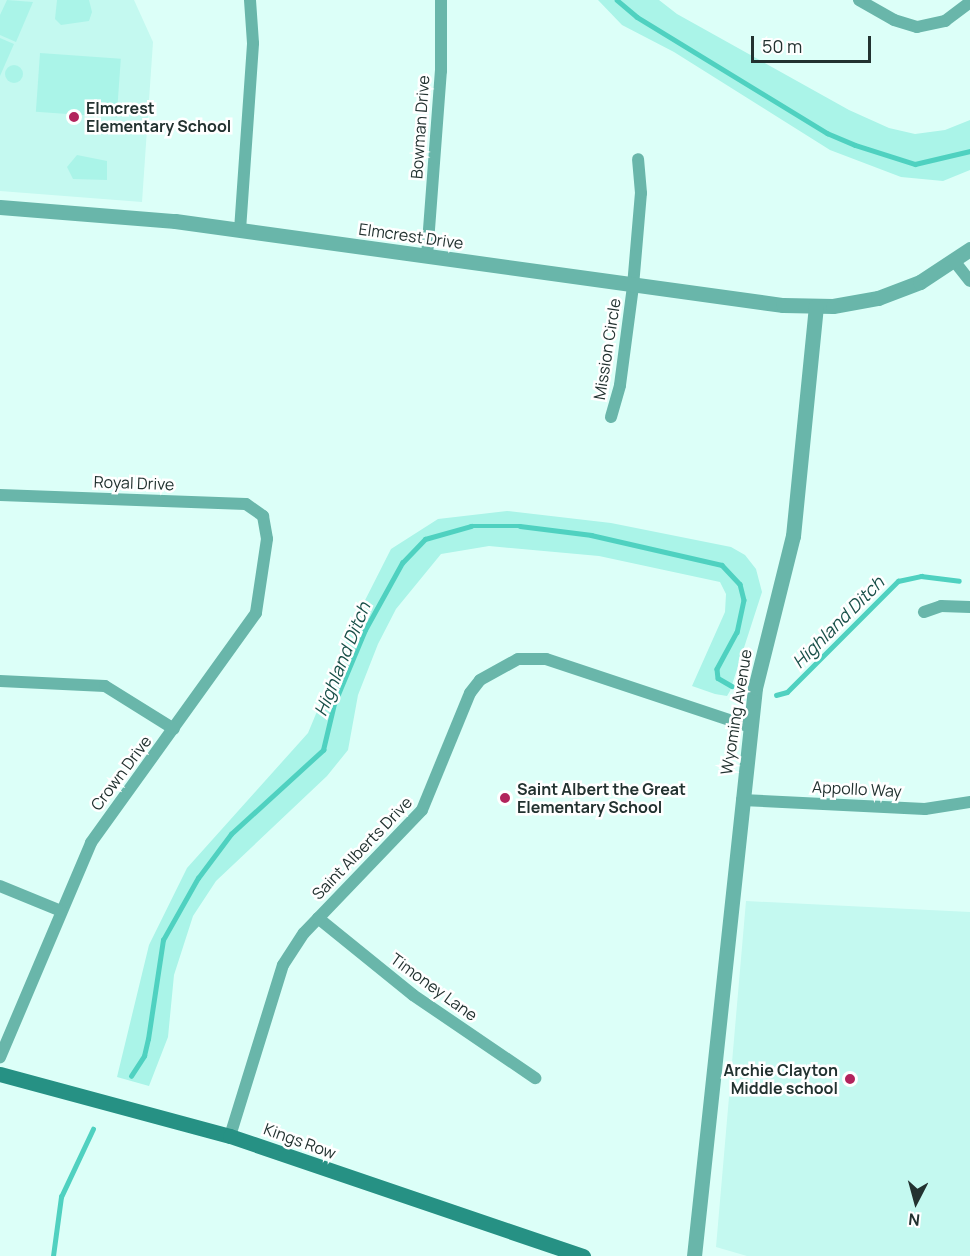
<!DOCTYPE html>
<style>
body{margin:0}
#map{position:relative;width:970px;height:1256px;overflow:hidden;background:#dcfff8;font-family:Manrope,sans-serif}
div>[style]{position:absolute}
.built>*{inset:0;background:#c4f9f0}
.green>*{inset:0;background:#aaf4e8;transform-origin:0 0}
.round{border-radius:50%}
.stream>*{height:4.5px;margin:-2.25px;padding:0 2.25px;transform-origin:2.25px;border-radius:2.25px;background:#4fd1c0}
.minor>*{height:12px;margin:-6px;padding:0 6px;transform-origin:6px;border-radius:6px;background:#69b6aa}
.tertiary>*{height:15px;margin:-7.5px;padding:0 7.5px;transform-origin:7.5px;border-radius:7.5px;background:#69b6aa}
.secondary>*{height:15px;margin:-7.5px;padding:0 7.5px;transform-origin:7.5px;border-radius:7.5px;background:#269184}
.dots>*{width:16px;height:16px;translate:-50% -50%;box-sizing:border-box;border:3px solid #fff;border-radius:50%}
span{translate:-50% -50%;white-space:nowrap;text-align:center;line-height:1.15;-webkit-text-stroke:5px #fff;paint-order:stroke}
.poi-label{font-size:16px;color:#223230;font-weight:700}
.left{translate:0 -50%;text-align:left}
.right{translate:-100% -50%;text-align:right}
.street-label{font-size:16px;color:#223230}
.water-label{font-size:18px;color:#195049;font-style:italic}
.north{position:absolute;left:886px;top:1172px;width:60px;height:60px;-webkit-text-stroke:4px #fff;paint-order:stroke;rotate:186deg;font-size:16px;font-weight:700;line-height:24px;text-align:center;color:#223230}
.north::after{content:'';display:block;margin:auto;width:21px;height:27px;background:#223230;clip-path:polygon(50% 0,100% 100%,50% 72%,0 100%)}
.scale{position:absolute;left:751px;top:36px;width:120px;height:27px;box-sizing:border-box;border:3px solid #223230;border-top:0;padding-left:8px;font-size:18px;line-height:21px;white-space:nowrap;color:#223230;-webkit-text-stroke:4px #fff;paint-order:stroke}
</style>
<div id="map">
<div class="built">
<div style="clip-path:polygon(0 0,134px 0,153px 42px,142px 202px,0 191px)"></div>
<div style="clip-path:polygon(746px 901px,970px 912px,970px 1256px,747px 1256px,716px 1247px)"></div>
</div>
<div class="green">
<div style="clip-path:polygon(7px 0,33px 2px,16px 42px,0 35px,0 15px)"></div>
<div style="clip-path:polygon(57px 0,89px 0,92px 12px,89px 21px,61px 25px,55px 19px)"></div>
<div style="clip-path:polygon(598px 0,659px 0,677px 14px,849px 110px,889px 128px,915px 134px,945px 130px,970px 120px,970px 170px,943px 181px,901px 177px,830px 150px,674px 52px,622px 25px)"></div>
<div style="clip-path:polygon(0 38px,14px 44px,0 76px)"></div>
<div style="left:40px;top:53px;width:81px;height:59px;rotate:4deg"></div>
<div class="round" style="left:5px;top:65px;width:18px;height:18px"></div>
<div style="clip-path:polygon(77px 155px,107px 161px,107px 180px,73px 179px,67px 167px)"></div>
<div style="clip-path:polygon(507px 511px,611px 523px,731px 547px,745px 555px,756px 569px,762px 592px,730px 691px,727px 696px,715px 694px,692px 686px,725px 612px,726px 594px,720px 582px,599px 556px,489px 546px,441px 554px,396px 609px,378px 644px,358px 695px,348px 750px,327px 776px,216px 881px,193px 916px,174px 975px,168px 1037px,149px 1086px,117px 1077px,149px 945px,187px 868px,308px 733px,355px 620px,391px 549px,438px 519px)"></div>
</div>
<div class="stream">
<div style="left:617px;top:0;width:26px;rotate:40deg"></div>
<div style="left:637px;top:17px;width:223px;rotate:31.4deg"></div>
<div style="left:827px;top:133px;width:30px;rotate:23deg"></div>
<div style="left:855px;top:145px;width:63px;rotate:17.6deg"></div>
<div style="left:915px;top:164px;width:57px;rotate:-13.3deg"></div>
<div style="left:776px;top:695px;width:11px;rotate:-15deg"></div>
<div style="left:787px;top:692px;width:157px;rotate:-45deg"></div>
<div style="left:898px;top:581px;width:24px;rotate:-12deg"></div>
<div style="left:921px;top:576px;width:38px;rotate:7deg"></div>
<div style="left:131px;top:1076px;width:24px;rotate:-57deg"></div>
<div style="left:144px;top:1056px;width:17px;rotate:-77deg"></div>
<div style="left:148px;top:1039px;width:100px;rotate:-81.4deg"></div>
<div style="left:163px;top:940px;width:71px;rotate:-60.6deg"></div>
<div style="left:198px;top:878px;width:55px;rotate:-53.1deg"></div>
<div style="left:231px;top:834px;width:125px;rotate:-42.4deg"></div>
<div style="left:323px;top:750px;width:47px;rotate:-76.6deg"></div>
<div style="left:334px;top:704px;width:80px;rotate:-67.3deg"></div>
<div style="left:365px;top:630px;width:77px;rotate:-61.1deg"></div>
<div style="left:402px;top:563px;width:33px;rotate:-46deg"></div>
<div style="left:425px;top:539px;width:48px;rotate:-15.8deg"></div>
<div style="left:471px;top:526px;width:49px"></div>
<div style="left:520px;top:526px;width:72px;rotate:7.2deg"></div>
<div style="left:591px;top:535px;width:134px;rotate:12.9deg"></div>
<div style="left:722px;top:565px;width:26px;rotate:47deg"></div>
<div style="left:740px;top:584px;width:16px;rotate:76deg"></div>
<div style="left:744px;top:600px;width:33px;rotate:102deg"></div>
<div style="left:737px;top:632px;width:42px;rotate:118.4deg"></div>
<div style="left:717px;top:669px;width:9px;rotate:84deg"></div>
<div style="left:718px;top:678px;width:16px;rotate:30deg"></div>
<div style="left:53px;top:1256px;width:60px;rotate:-82.3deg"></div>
<div style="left:61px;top:1197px;width:75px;rotate:-64.8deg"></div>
</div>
<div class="minor">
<div style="left:859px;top:0;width:40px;rotate:29.7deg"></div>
<div style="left:894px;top:20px;width:24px;rotate:17deg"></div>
<div style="left:917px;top:27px;width:29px;rotate:-12deg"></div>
<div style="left:945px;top:21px;width:31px;rotate:-37deg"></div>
<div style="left:240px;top:230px;width:187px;rotate:-86deg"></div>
<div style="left:253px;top:43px;width:43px;rotate:-94deg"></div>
<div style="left:427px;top:256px;width:186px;rotate:-85.7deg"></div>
<div style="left:441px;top:71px;width:71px;rotate:-90deg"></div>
<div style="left:955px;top:262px;width:24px;rotate:52deg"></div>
<div style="left:611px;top:417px;width:33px;rotate:-74deg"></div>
<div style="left:620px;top:385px;width:100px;rotate:-82.5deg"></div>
<div style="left:633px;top:286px;width:93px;rotate:-85.1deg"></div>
<div style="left:641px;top:193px;width:34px;rotate:-95deg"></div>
<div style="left:0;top:495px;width:246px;rotate:2.1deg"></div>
<div style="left:246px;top:504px;width:21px;rotate:35deg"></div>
<div style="left:263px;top:516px;width:23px;rotate:80deg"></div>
<div style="left:267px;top:539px;width:75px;rotate:98.5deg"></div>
<div style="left:256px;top:613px;width:283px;rotate:125.7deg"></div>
<div style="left:91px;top:843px;width:233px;rotate:113deg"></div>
<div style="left:924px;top:612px;width:18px;rotate:-19deg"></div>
<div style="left:941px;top:606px;width:29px;rotate:2deg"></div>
<div style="left:0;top:681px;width:105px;rotate:2.7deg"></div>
<div style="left:105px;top:686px;width:81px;rotate:31.9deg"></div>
<div style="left:742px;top:800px;width:183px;rotate:2.8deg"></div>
<div style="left:925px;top:809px;width:46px;rotate:-8.8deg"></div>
<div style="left:0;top:886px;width:66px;rotate:22.3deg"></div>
<div style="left:318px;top:918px;width:122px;rotate:39deg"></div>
<div style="left:413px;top:995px;width:148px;rotate:34.2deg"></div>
<div style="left:230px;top:1136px;width:179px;rotate:-72.8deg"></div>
<div style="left:283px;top:965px;width:38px;rotate:-57deg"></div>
<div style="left:304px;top:933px;width:170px;rotate:-46.2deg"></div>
<div style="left:422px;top:810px;width:126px;rotate:-67.7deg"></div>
<div style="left:470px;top:693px;width:16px;rotate:-52deg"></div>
<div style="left:480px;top:680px;width:43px;rotate:-28.9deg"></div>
<div style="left:518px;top:659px;width:28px"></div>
<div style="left:546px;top:659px;width:215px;rotate:18.4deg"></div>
</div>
<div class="tertiary">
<div style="left:0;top:207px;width:176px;rotate:4.6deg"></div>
<div style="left:175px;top:221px;width:614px;rotate:7.87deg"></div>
<div style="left:783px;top:305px;width:50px;rotate:1.1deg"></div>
<div style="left:833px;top:306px;width:46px;rotate:-10.1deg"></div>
<div style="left:878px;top:298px;width:45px;rotate:-20.9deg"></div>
<div style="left:920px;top:282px;width:60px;rotate:-33.4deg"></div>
<div style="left:694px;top:1256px;width:571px;rotate:-83.87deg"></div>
<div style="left:755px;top:688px;width:157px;rotate:-76deg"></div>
<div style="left:793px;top:536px;width:231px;rotate:-84.3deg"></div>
</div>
<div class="secondary">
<div style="left:0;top:1074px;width:238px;rotate:15.1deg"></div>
<div style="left:230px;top:1136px;width:373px;rotate:18.8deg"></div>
</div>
<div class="dots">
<div style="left:74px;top:117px;background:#b2245c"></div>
<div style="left:505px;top:798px;background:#b2245c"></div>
<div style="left:850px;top:1079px;background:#b2245c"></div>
</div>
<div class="poi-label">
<span class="left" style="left:86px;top:117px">Elmcrest<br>Elementary School</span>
<span class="left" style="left:517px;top:798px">Saint Albert the Great<br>Elementary School</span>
<span class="right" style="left:838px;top:1079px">Archie Clayton<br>Middle school</span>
</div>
<div class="street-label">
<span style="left:420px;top:127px;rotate:-86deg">Bowman Drive</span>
<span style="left:411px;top:236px;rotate:8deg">Elmcrest Drive</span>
<span style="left:607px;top:349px;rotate:-81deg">Mission Circle</span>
<span style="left:134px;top:483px;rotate:2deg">Royal Drive</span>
<span style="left:736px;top:712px;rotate:-81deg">Wyoming Avenue</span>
<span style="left:121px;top:773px;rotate:-53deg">Crown Drive</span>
<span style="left:857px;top:789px;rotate:3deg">Appollo Way</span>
<span style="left:362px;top:848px;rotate:-46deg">Saint Alberts Drive</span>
<span style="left:434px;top:987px;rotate:36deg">Timoney Lane</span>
<span style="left:300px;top:1141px;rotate:20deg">Kings Row</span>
</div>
<div class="water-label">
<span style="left:838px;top:622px;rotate:-45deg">Highland Ditch</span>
<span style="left:342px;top:659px;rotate:-68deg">Highland Ditch</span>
</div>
<div class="north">N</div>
<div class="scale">50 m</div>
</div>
